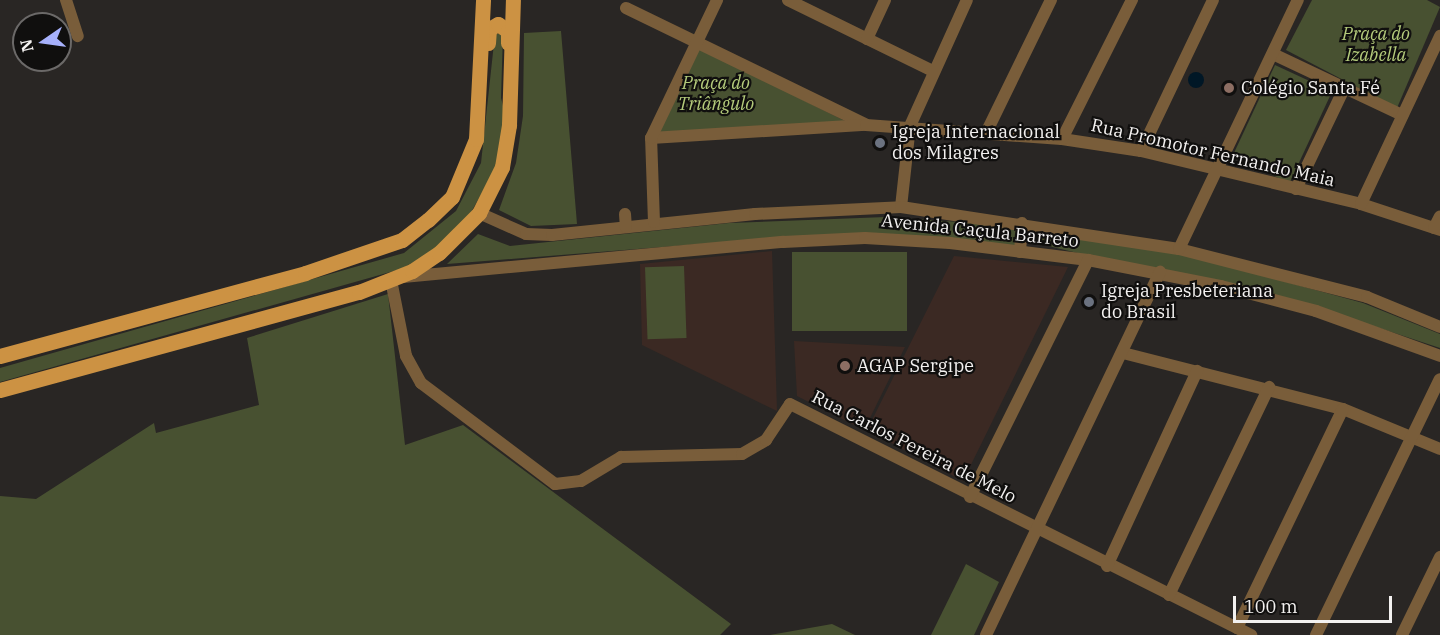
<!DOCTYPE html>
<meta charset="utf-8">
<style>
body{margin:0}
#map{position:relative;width:1440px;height:635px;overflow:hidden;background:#292624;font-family:"IBM Plex Serif",serif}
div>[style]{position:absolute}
.education>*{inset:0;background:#3b2923}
.green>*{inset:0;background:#485131;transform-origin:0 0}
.water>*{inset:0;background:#001726}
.round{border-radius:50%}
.minor>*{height:12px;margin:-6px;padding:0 6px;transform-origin:6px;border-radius:6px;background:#795d3a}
.major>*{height:15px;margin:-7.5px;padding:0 7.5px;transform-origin:7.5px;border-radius:7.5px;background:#cc9243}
.dots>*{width:16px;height:16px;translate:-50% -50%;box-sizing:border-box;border:3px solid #100f0e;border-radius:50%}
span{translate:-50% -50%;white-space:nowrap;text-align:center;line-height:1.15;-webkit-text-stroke:4.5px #100f0e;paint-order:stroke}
.park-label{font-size:18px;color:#b4cb7b;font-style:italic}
.poi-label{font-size:18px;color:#f3f1f0}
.left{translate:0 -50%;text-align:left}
.street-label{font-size:18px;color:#f3f1f0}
.north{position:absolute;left:12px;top:12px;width:60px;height:60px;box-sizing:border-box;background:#100f0e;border:2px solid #6b6968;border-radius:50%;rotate:257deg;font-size:16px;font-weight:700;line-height:24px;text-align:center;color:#f3f1f0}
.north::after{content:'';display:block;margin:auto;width:21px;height:27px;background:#a7b1fc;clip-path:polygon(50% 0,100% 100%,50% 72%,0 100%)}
.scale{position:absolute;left:1233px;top:596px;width:159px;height:27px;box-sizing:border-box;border:3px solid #f3f1f0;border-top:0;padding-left:8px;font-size:18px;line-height:21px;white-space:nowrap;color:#f3f1f0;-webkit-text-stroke:4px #100f0e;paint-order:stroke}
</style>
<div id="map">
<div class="education">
<div style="clip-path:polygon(772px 251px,777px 411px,642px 345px,640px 264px)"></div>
<div style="clip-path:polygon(954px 256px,1068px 267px,963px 481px,867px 430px)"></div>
<div style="clip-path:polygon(794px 341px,905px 347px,864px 430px,797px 396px)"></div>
</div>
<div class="green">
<div style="clip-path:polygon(1312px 0,1427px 0,1440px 7px,1397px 108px,1286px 50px)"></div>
<div style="clip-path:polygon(561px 31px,577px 224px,531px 226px,499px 210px,516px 163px,523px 116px,524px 33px)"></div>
<div style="clip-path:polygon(495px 34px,503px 34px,501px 98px,507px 121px,499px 162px,469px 216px,431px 253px,401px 269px,0 382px,0 368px,404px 253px,456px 211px,481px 163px)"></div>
<div style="clip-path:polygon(698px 47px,847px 122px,658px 133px)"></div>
<div style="left:1275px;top:65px;width:63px;height:101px;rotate:25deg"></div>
<div style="clip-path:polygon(886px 217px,1017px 226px,1016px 246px,726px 242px,447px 264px,478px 234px,510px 246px,729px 223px)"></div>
<div style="clip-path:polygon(1039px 230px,1166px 249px,1363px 303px,1440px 334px,1440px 348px,1349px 318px,1040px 244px)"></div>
<div style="left:792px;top:252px;width:115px;height:79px"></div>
<div style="left:684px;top:266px;width:72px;height:39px;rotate:88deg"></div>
<div style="clip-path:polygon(388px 294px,405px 445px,463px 425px,731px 624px,720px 635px,0 635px,0 496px,36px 499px,154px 423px,156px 433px,259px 405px,247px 338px)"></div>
<div style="clip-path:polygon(966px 564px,999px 582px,974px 635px,931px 635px)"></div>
<div style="clip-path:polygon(832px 624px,855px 635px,770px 635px)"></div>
</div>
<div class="water">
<div class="round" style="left:1188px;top:72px;width:16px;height:16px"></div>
</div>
<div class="minor">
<div style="left:66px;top:0;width:38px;rotate:72deg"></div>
<div style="left:788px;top:0;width:161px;rotate:26.1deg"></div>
<div style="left:626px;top:8px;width:266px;rotate:25.9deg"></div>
<div style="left:867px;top:39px;width:43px;rotate:-65.2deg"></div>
<div style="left:1273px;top:54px;width:143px;rotate:25.3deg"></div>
<div style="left:987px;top:131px;width:146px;rotate:-64deg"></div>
<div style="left:651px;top:138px;width:215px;rotate:-3.5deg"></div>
<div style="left:866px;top:125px;width:196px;rotate:4.1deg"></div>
<div style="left:1062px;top:139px;width:80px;rotate:8.6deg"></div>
<div style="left:1141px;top:151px;width:226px;rotate:13.5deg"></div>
<div style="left:1361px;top:204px;width:83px;rotate:18.2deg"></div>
<div style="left:1062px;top:139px;width:156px;rotate:-63.3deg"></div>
<div style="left:1141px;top:151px;width:167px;rotate:-64.5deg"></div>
<div style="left:1296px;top:189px;width:111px;rotate:-64.4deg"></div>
<div style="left:1361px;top:204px;width:186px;rotate:-64.8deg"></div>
<div style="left:901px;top:207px;width:81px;rotate:-83.7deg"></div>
<div style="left:910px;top:126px;width:138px;rotate:-65.7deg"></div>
<div style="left:479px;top:213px;width:51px;rotate:24.1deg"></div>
<div style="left:526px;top:234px;width:26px;rotate:2deg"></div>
<div style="left:552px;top:235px;width:204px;rotate:-5.9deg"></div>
<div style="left:755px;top:214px;width:146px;rotate:-2.7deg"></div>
<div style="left:901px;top:207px;width:281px;rotate:8.6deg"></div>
<div style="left:1179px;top:249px;width:194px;rotate:14.3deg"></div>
<div style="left:1367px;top:297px;width:79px;rotate:22.3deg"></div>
<div style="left:625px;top:214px;width:13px;rotate:86deg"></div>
<div style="left:654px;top:222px;width:84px;rotate:-92deg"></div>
<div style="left:651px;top:138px;width:153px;rotate:-64.4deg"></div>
<div style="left:1434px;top:228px;width:13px;rotate:-63deg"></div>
<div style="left:1179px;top:249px;width:276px;rotate:-64.5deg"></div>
<div style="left:1020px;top:252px;width:29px;rotate:-86deg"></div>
<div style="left:403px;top:277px;width:382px;rotate:-5.3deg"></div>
<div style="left:783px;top:242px;width:82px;rotate:-2.8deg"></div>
<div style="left:865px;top:238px;width:85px;rotate:3.4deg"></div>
<div style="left:950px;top:243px;width:139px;rotate:7deg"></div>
<div style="left:1088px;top:260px;width:136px;rotate:11.1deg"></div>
<div style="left:1221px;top:286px;width:98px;rotate:14.7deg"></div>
<div style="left:1316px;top:311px;width:132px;rotate:19.9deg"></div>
<div style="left:391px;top:280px;width:77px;rotate:78.8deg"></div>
<div style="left:406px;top:356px;width:31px;rotate:61deg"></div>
<div style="left:421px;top:383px;width:168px;rotate:37deg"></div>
<div style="left:555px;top:484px;width:26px;rotate:-7deg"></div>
<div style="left:581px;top:481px;width:47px;rotate:-31deg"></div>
<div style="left:621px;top:457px;width:121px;rotate:-1.4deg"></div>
<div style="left:742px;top:454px;width:28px;rotate:-30deg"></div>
<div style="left:766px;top:440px;width:43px;rotate:-56.3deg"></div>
<div style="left:790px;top:404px;width:516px;rotate:26.61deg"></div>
<div style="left:1123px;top:353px;width:227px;rotate:14.3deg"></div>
<div style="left:1343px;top:409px;width:105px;rotate:22.4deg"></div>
<div style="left:970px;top:497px;width:265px;rotate:-63.5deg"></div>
<div style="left:1107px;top:566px;width:215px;rotate:-65.2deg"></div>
<div style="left:1169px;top:595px;width:231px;rotate:-64.3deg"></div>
<div style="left:1237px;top:628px;width:243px;rotate:-64.2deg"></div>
<div style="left:986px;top:635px;width:403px;rotate:-64.4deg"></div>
<div style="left:1316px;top:635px;width:284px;rotate:-64.2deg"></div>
<div style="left:1402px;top:635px;width:87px;rotate:-64deg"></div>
</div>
<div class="major">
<div style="left:488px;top:43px;width:14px;rotate:-86deg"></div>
<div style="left:489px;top:29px;width:10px;rotate:-29deg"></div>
<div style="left:498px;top:24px;width:12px;rotate:35deg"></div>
<div style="left:508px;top:31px;width:12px;rotate:90deg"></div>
<div style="left:0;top:356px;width:316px;rotate:-15.2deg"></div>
<div style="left:305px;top:273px;width:102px;rotate:-18.8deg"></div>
<div style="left:402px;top:240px;width:33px;rotate:-38deg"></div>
<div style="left:428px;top:220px;width:33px;rotate:-44deg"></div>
<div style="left:452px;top:197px;width:63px;rotate:-67.5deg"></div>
<div style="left:476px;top:139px;width:139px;rotate:-87.1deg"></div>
<div style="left:0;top:390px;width:372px;rotate:-15.3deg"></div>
<div style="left:359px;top:292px;width:57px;rotate:-21.6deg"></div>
<div style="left:412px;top:271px;width:32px;rotate:-34deg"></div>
<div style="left:439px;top:253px;width:57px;rotate:-45deg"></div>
<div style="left:479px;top:213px;width:51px;rotate:-63.4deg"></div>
<div style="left:502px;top:167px;width:43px;rotate:-80.5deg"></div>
<div style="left:509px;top:125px;width:125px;rotate:-88.2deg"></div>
</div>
<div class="dots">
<div style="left:1229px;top:88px;background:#8d6e63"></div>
<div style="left:880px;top:143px;background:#6b7280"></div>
<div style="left:1089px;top:302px;background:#6b7280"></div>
<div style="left:845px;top:366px;background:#8d6e63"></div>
</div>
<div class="park-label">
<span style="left:1376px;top:45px">Praça do<br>Izabella</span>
<span style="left:716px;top:94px">Praça do<br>Triângulo</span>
</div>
<div class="poi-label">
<span class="left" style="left:1241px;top:88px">Colégio Santa Fé</span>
<span class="left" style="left:892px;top:143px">Igreja Internacional<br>dos Milagres</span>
<span class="left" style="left:1101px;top:302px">Igreja Presbeteriana<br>do Brasil</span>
<span class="left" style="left:857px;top:366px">AGAP Sergipe</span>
</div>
<div class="street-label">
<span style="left:1213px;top:153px;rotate:13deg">Rua Promotor Fernando Maia</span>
<span style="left:980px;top:231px;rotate:6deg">Avenida Caçula Barreto</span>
<span style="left:914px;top:447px;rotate:27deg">Rua Carlos Pereira de Melo</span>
</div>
<div class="north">N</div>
<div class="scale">100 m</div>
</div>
